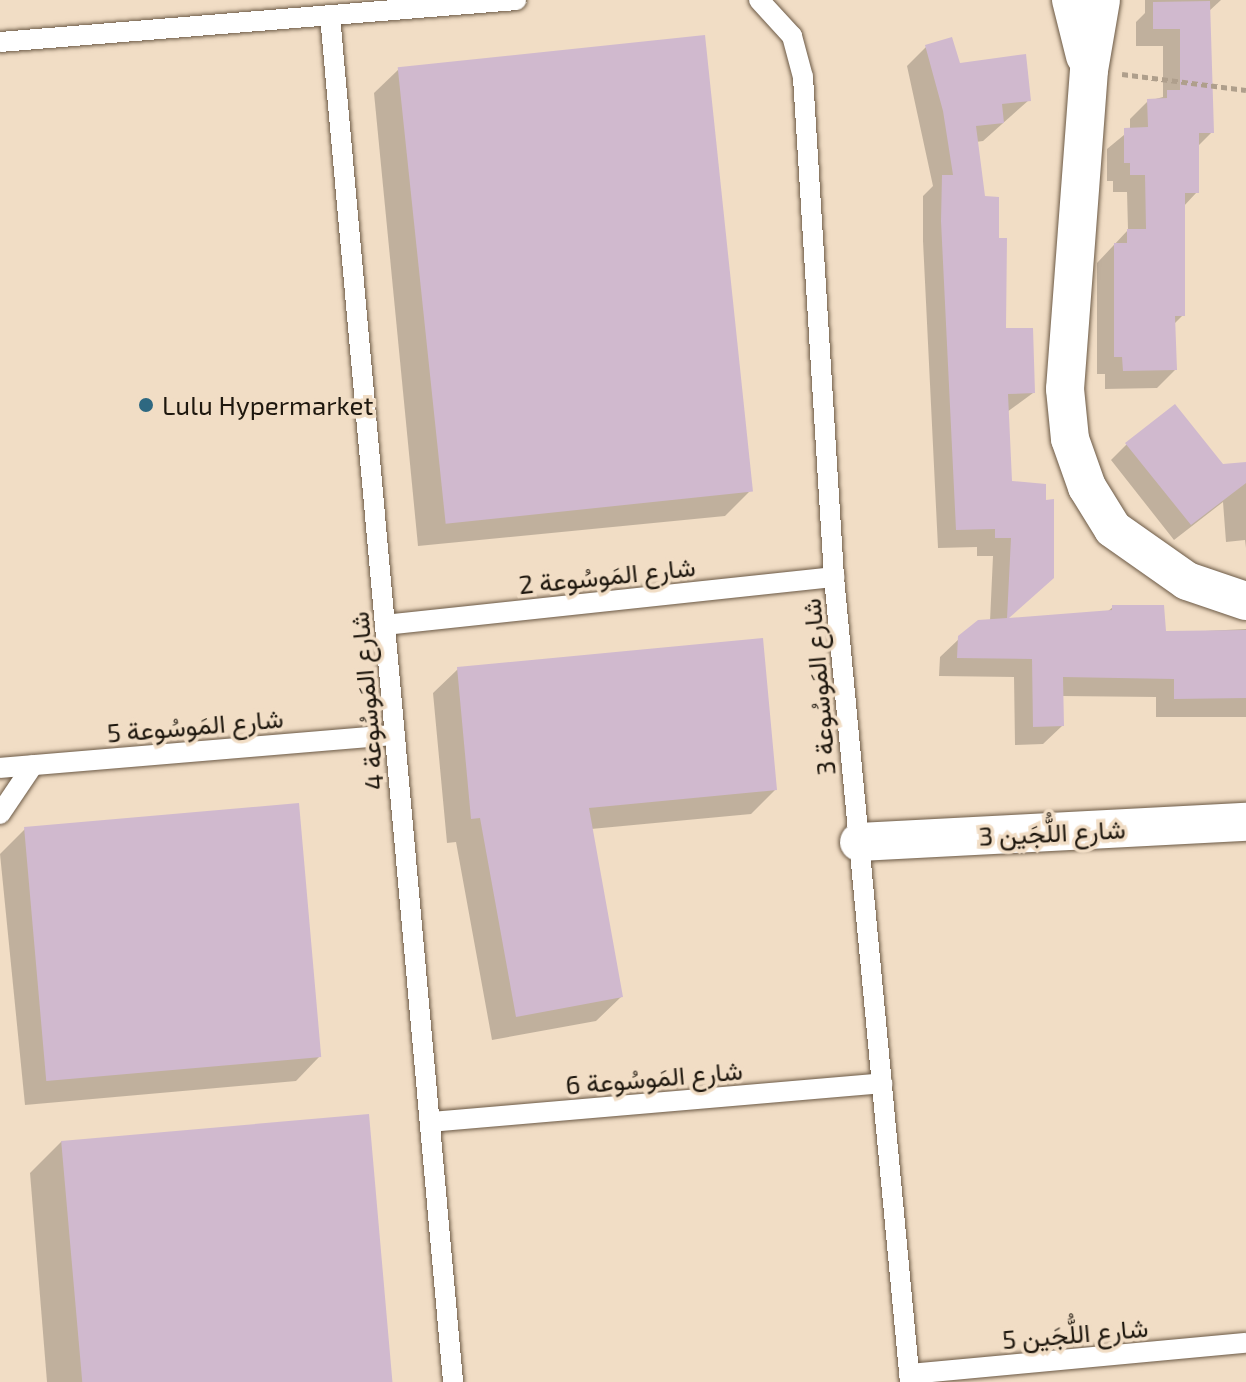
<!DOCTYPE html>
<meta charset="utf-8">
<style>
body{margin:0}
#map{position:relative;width:1246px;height:1382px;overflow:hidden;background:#f1ddc5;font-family:"Exo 2",Vazirmatn,sans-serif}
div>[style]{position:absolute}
.shadow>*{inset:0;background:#0003}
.building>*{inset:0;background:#d0b9ce;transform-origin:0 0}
.path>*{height:5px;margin-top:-2.5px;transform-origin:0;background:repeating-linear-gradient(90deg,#af9f8c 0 6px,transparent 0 10px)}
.roads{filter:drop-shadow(0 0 2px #6b5945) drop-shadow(0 0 2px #6b5945)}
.service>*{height:20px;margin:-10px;padding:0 10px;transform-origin:10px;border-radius:10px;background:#fff}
.minor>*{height:38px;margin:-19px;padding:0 19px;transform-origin:19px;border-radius:19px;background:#fff}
.dots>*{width:22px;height:22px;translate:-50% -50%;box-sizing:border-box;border:4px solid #f1ddc5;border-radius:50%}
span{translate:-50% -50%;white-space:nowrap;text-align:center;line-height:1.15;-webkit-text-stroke:7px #f1ddc5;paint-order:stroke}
.poi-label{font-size:26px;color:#1e170e}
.left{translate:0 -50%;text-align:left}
.street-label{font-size:26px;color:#1e170e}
</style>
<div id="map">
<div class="shadow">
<div style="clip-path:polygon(1145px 0,1221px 0,1208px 12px,1212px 132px,1197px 147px,1197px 192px,1183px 207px,1183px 315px,1174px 324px,1175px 370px,1157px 388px,1105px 389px,1105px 374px,1097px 374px,1097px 263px,1128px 230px,1127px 192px,1113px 192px,1113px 181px,1107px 181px,1107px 149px,1130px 130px,1130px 119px,1148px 101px,1163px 97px,1163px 46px,1136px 46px,1136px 22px,1145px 13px)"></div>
<div style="clip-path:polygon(926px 47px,1029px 100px,983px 141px,976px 142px,1003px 330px,1033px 393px,1007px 412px,1010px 483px,1052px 577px,1006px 620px,1107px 612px,1113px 607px,1164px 633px,1246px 629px,1246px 717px,1156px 717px,1156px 697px,1061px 696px,1062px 726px,1043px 744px,1015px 745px,1014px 677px,939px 676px,940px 657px,960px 638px,990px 621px,993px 556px,977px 556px,977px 547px,938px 548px,923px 241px,923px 196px,933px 186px,907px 66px)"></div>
<div style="clip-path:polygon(399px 69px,750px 491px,725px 516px,418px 546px,374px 93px)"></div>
<div style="clip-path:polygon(1127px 444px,1222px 466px,1246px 464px,1246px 548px,1245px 540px,1226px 542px,1223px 502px,1174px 540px,1111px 460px)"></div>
<div style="clip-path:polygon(458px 669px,775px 790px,751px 814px,591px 829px,621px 997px,596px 1021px,492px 1040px,456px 842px,447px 843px,433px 693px)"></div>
<div style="clip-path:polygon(25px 829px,320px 1056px,296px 1081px,25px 1105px,0 854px)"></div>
<div style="clip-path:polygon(62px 1141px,389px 1382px,47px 1382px,30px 1173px)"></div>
</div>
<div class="building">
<div style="clip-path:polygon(1210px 1px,1214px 133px,1199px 133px,1199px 193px,1185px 193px,1185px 316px,1175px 316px,1177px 370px,1123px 371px,1122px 357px,1114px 357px,1114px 243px,1127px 243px,1127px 229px,1146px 229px,1145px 175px,1130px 175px,1130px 163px,1124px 163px,1124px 128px,1148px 127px,1147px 99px,1167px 98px,1167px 90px,1180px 90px,1180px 29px,1153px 29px,1153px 2px)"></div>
<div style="left:705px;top:35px;width:459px;height:309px;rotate:84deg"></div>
<div style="clip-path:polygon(952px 37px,960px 63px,1026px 54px,1031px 101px,1002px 104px,1004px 123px,976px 126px,985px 196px,999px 197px,999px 238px,1007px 238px,1006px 328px,1033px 328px,1035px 393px,1008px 394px,1012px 481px,1046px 484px,1046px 500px,1054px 499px,1054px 578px,1009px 618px,1112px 610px,1112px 605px,1164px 605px,1166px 631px,1246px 630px,1246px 698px,1174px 699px,1174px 679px,1063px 677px,1064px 726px,1033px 727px,1032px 659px,957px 658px,958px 636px,978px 620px,1007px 618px,1011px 538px,995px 538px,995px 529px,956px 530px,941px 221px,942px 175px,953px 175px,943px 111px,925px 45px)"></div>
<div style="clip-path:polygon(1175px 404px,1223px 464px,1246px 462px,1246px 483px,1191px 525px,1125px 443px)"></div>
<div style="clip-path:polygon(763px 638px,777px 790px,589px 808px,623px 997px,516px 1017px,480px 818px,471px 819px,457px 667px)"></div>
<div style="left:299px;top:803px;width:255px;height:276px;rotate:85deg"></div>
<div style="left:369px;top:1114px;width:269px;height:309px;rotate:85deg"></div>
</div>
<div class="path">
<div style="left:1122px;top:74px;width:125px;rotate:7.4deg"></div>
</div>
<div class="roads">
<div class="service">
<div style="left:759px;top:0;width:49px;rotate:47.5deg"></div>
<div style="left:792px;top:36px;width:42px;rotate:75deg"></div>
<div style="left:803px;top:77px;width:501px;rotate:86.45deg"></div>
<div style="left:834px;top:577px;width:809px;rotate:84.61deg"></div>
<div style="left:330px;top:16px;width:1372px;rotate:84.85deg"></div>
<div style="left:0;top:42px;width:518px;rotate:-4.65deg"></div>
<div style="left:385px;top:625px;width:452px;rotate:-6.1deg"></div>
<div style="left:0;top:768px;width:396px;rotate:-4.8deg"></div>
<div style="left:0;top:814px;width:59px;rotate:-56deg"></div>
<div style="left:430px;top:1122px;width:454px;rotate:-4.9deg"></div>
<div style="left:909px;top:1374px;width:338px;rotate:-5.3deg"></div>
</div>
<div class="minor">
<div style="left:1071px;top:0;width:58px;rotate:76deg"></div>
<div style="left:1101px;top:0;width:71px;rotate:99.7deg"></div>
<div style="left:1089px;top:70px;width:320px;rotate:94.3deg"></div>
<div style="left:1065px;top:389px;width:50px;rotate:84.3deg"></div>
<div style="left:1070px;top:439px;width:51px;rotate:70.5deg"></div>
<div style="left:1087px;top:487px;width:49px;rotate:58.2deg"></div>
<div style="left:1113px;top:529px;width:90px;rotate:35.1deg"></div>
<div style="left:1187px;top:581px;width:62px;rotate:18.7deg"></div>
<div style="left:859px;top:842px;width:388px;rotate:-3deg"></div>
</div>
</div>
<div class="dots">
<div style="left:146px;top:405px;background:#2e6881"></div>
</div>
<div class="poi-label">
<span class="left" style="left:162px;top:405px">Lulu Hypermarket</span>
</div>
<div class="street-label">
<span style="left:607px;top:575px;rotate:-6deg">شارع المَوسُوعة 2</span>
<span style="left:818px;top:687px;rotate:-95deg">شارع المَوسُوعة 3</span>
<span style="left:366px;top:701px;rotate:-95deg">شارع المَوسُوعة 4</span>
<span style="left:195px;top:725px;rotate:-5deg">شارع المَوسُوعة 5</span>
<span style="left:1052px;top:832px;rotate:-3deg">شارع اللُّجَين 3</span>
<span style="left:654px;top:1077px;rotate:-5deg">شارع المَوسُوعة 6</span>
<span style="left:1075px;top:1333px;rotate:-5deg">شارع اللُّجَين 5</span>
</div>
</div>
